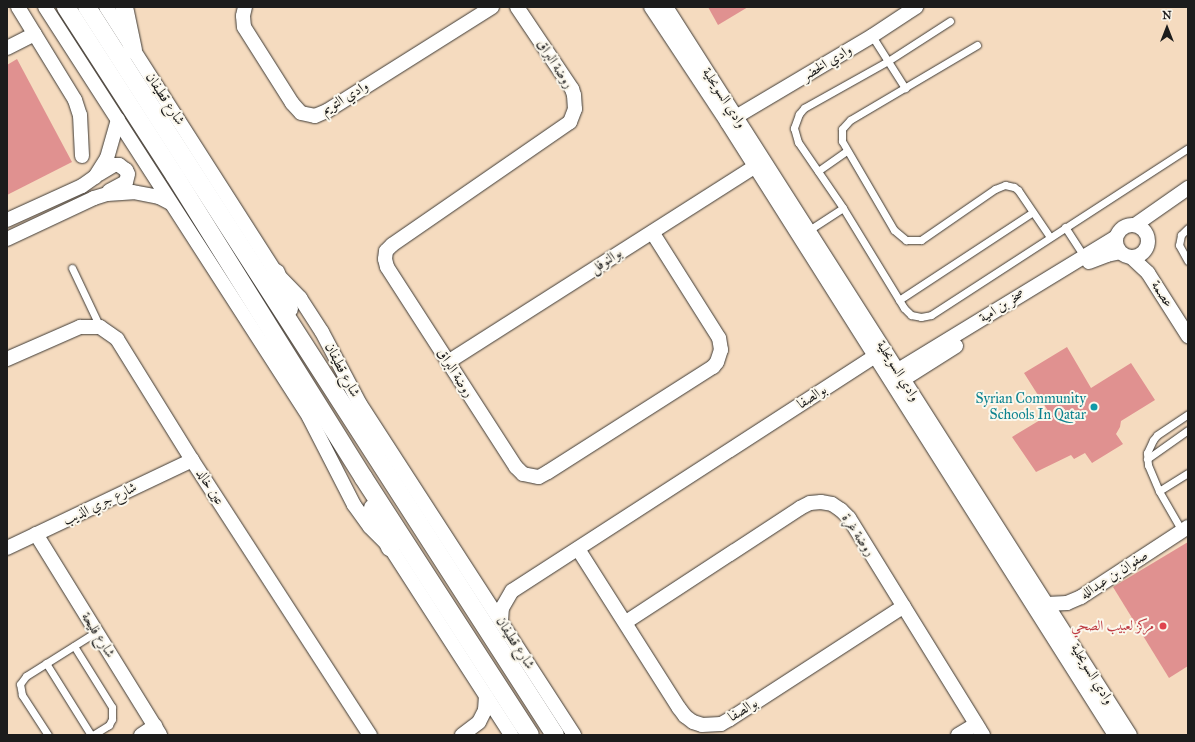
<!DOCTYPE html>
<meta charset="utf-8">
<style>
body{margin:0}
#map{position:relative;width:1195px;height:742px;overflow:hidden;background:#f5dbbf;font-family:"IM FELL Great Primer",Amiri,serif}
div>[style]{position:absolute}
.building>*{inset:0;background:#e09190}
.roads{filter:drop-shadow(0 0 1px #3d3934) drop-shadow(0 0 1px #3d3934)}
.service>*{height:7px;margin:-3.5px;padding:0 3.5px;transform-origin:3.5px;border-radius:3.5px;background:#fff}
.minor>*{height:14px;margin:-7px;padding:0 7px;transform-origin:7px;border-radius:7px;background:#fff}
.minor>.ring{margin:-7px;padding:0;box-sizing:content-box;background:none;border:14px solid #fff;border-radius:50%}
.tertiary>*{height:18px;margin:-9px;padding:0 9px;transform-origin:9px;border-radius:9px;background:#fff}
.dots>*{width:11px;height:11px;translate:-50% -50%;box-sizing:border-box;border:2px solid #fbf7ec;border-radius:50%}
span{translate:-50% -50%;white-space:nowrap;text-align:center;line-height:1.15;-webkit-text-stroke:4px #fbf7ec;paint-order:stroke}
.street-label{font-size:14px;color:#1c1c1c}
.culture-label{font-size:14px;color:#0d838f}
.right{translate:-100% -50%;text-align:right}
.health-label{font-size:14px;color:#be3a42}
.frame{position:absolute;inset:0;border:8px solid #1c1c1c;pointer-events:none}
.north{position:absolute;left:1147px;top:8px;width:40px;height:40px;-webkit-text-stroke:3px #fbf7ec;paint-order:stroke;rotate:0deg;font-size:11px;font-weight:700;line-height:16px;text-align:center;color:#1c1c1c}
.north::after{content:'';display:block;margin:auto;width:14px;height:18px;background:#1c1c1c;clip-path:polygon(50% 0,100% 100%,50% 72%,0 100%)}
</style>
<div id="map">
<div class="building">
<div style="clip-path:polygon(708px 7px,748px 7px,718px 25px)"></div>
<div style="clip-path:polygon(17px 59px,72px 162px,7px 195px,7px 65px)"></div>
<div style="clip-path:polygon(1067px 347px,1091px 388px,1131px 363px,1155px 400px,1121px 421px,1120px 427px,1116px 434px,1123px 444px,1092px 463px,1085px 453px,1074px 459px,1071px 455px,1036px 472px,1012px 437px,1050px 414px,1024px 373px)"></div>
<div style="clip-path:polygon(1188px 542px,1188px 666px,1169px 678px,1113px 587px)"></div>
</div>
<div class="roads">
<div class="service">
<div style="left:950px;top:21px;width:74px;rotate:147.2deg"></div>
<div style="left:888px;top:61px;width:96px;rotate:150.8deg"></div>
<div style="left:804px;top:108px;width:8px;rotate:130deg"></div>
<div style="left:799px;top:114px;width:15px;rotate:110deg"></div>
<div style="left:794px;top:128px;width:15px;rotate:74deg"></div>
<div style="left:798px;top:142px;width:80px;rotate:55.7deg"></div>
<div style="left:843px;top:208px;width:117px;rotate:58.6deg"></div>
<div style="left:904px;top:308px;width:10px;rotate:45deg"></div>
<div style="left:911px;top:315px;width:10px;rotate:11deg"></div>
<div style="left:921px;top:317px;width:10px;rotate:-11deg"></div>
<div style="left:931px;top:315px;width:306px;rotate:-33deg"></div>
<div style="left:872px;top:36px;width:62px;rotate:57.6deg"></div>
<div style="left:977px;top:45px;width:147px;rotate:149.4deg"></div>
<div style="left:850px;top:120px;width:12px;rotate:132deg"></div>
<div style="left:842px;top:129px;width:12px;rotate:90deg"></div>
<div style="left:842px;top:141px;width:103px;rotate:59.7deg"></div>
<div style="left:894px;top:230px;width:16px;rotate:40deg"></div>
<div style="left:906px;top:240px;width:15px"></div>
<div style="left:921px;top:240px;width:90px;rotate:-34.6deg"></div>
<div style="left:995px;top:189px;width:11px;rotate:-22deg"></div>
<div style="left:1005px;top:185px;width:9px;rotate:13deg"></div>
<div style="left:1014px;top:187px;width:5px;rotate:37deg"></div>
<div style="left:1018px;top:190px;width:57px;rotate:55.8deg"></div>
<div style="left:818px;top:171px;width:35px;rotate:-35deg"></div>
<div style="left:1065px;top:227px;width:35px;rotate:57deg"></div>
<div style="left:1188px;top:228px;width:10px;rotate:135deg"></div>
<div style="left:1181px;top:235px;width:10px;rotate:101deg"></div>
<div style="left:1179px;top:245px;width:18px;rotate:61deg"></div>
<div style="left:806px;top:232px;width:44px;rotate:-33deg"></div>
<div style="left:72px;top:268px;width:65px;rotate:64.6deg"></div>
<div style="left:899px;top:300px;width:160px;rotate:-33.3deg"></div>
<div style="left:1147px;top:459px;width:50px;rotate:-35.3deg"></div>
<div style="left:1159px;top:491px;width:34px;rotate:-32deg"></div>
<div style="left:1182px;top:531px;width:46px;rotate:-119.9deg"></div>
<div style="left:1159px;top:491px;width:28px;rotate:-113deg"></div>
<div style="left:1148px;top:465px;width:12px;rotate:-95deg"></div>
<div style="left:1147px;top:453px;width:14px;rotate:-65deg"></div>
<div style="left:1153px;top:440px;width:6px;rotate:-51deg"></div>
<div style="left:1157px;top:435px;width:37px;rotate:-34deg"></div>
<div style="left:74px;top:646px;width:72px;rotate:58.1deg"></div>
<div style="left:112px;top:707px;width:12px;rotate:90deg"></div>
<div style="left:112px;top:719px;width:7px;rotate:117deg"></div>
<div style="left:109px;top:725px;width:19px;rotate:148deg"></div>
<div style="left:46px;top:663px;width:85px;rotate:58deg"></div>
<div style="left:48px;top:735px;width:48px;rotate:-123deg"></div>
<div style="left:22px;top:695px;width:11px;rotate:-100deg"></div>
<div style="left:20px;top:684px;width:10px;rotate:-53deg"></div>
<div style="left:26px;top:676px;width:83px;rotate:-32.2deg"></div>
</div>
<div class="minor">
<div style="left:18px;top:7px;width:109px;rotate:58.5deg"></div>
<div style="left:75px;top:100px;width:16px;rotate:72deg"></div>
<div style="left:80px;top:115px;width:41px;rotate:87.2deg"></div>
<div style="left:45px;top:7px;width:488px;rotate:57.2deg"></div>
<div style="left:309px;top:417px;width:99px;rotate:62.9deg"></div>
<div style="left:354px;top:505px;width:27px;rotate:54deg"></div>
<div style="left:370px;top:527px;width:28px;rotate:45deg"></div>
<div style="left:390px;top:547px;width:224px;rotate:57.2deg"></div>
<div style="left:106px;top:7px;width:316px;rotate:57.4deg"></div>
<div style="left:276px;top:273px;width:35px;rotate:46deg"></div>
<div style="left:300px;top:298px;width:40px;rotate:57.1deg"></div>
<div style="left:322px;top:332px;width:81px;rotate:62.2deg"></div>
<div style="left:360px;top:404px;width:394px;rotate:57.1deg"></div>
<div style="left:245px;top:7px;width:9px;rotate:103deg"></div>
<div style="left:243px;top:16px;width:11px;rotate:85deg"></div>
<div style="left:244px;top:27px;width:90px;rotate:57.7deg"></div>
<div style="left:292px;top:103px;width:13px;rotate:48deg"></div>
<div style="left:301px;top:113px;width:14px;rotate:12deg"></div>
<div style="left:315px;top:116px;width:13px;rotate:-23deg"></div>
<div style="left:327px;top:111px;width:195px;rotate:-32.2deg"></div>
<div style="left:517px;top:7px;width:99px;rotate:56.1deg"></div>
<div style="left:572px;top:89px;width:6px;rotate:72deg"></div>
<div style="left:574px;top:95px;width:14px;rotate:86deg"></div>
<div style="left:575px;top:109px;width:14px;rotate:111deg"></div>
<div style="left:570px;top:122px;width:216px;rotate:145.4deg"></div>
<div style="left:392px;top:245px;width:8px;rotate:135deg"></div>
<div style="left:386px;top:251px;width:8px;rotate:97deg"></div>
<div style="left:385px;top:259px;width:8px;rotate:76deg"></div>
<div style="left:387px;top:267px;width:238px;rotate:57.2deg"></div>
<div style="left:516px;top:467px;width:10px;rotate:45deg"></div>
<div style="left:523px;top:474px;width:16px;rotate:11deg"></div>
<div style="left:539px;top:477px;width:10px;rotate:-29deg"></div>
<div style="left:548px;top:472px;width:196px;rotate:-32.5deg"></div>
<div style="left:713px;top:367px;width:6px;rotate:-51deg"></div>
<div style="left:717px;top:362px;width:13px;rotate:-72deg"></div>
<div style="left:721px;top:350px;width:12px;rotate:-99deg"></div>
<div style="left:719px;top:338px;width:125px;rotate:-122.3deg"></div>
<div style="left:651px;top:7px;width:138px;rotate:56.5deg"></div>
<div style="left:727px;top:122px;width:725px;rotate:57.67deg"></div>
<div style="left:666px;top:7px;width:863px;rotate:57.49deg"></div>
<div style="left:7px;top:48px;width:31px;rotate:-27deg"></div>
<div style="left:729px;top:121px;width:166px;rotate:-30.7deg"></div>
<div style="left:872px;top:36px;width:53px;rotate:-33.4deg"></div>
<div style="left:99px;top:174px;width:17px;rotate:-31deg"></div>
<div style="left:114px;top:165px;width:5px"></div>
<div style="left:119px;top:165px;width:9px;rotate:36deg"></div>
<div style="left:126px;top:170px;width:4px;rotate:63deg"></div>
<div style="left:128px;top:174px;width:8px;rotate:104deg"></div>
<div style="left:126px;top:182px;width:19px;rotate:152deg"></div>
<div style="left:7px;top:220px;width:82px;rotate:-24.4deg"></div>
<div style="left:82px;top:186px;width:16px;rotate:-35deg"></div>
<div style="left:95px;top:177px;width:22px;rotate:-58deg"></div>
<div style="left:107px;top:158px;width:40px;rotate:-74deg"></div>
<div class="ring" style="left:1116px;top:225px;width:18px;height:18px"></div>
<div style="left:1135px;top:225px;width:65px;rotate:-34.9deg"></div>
<div style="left:7px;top:239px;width:96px;rotate:-25.2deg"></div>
<div style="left:94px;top:198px;width:14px;rotate:-17deg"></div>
<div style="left:107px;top:194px;width:26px;rotate:-4deg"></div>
<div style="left:133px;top:192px;width:26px;rotate:11deg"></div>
<div style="left:159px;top:197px;width:13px;rotate:27deg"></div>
<div style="left:1131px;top:257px;width:23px;rotate:43deg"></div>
<div style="left:1148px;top:273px;width:75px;rotate:57.6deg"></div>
<div style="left:1089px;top:262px;width:19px;rotate:-21deg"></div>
<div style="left:1107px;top:255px;width:13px;rotate:-13deg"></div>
<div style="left:7px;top:359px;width:80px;rotate:-23.7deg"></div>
<div style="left:80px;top:327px;width:20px"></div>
<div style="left:100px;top:327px;width:21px;rotate:35deg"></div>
<div style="left:117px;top:339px;width:142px;rotate:58.2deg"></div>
<div style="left:192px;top:460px;width:328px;rotate:57.1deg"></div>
<div style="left:448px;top:362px;width:372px;rotate:-32.5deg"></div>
<div style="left:890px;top:375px;width:265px;rotate:-31.4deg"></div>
<div style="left:896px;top:384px;width:71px;rotate:-32.3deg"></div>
<div style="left:36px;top:534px;width:236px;rotate:58.3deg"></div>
<div style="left:7px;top:548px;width:205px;rotate:-25.4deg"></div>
<div style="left:578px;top:549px;width:188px;rotate:57.6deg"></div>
<div style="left:679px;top:708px;width:10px;rotate:53deg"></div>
<div style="left:685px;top:716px;width:10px;rotate:37deg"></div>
<div style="left:693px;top:722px;width:9px;rotate:18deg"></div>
<div style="left:702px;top:725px;width:19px;rotate:-3deg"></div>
<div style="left:721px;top:724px;width:10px;rotate:-29deg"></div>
<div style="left:730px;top:719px;width:207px;rotate:-33deg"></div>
<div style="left:1042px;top:607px;width:6px;rotate:-31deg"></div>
<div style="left:1047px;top:604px;width:20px;rotate:-3deg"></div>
<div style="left:1067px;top:603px;width:15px;rotate:-23deg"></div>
<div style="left:1081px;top:597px;width:128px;rotate:-33.2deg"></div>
<div style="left:501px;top:621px;width:13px;rotate:-86deg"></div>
<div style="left:502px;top:608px;width:20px;rotate:-60deg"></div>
<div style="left:512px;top:591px;width:442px;rotate:-32.9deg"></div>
<div style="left:626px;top:622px;width:208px;rotate:-33.2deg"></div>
<div style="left:800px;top:508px;width:11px;rotate:-27deg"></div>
<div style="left:810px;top:503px;width:11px;rotate:-5deg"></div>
<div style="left:821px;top:502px;width:11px;rotate:10deg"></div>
<div style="left:832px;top:504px;width:11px;rotate:34deg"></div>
<div style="left:841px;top:510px;width:11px;rotate:45deg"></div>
<div style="left:849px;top:518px;width:255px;rotate:58.3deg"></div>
<div style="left:141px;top:735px;width:17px;rotate:-33deg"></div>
<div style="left:462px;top:735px;width:21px;rotate:-37deg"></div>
<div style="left:479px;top:722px;width:13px;rotate:-63deg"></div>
<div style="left:485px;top:710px;width:14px;rotate:-86deg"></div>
<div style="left:958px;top:735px;width:21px;rotate:-31deg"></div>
</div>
<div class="tertiary">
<div style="left:66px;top:7px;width:201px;rotate:57.2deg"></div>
<div style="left:175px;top:176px;width:355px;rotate:58deg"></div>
<div style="left:363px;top:477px;width:307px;rotate:57.1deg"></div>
<div style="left:87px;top:7px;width:865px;rotate:57.26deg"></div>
<div style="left:124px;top:7px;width:44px;rotate:78.2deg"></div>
<div style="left:276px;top:273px;width:38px;rotate:70deg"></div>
<div style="left:373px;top:508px;width:43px;rotate:66.4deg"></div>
</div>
</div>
<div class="dots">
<div style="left:1094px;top:407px;background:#0f9aa8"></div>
<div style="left:1163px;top:626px;background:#e0444e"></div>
</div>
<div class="street-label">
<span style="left:827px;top:63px;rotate:-31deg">وادي الخضر</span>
<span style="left:555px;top:64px;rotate:57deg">روضة البراق</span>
<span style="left:345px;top:98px;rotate:-31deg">وادي التويم</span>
<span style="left:724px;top:98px;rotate:57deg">وادي السويحلية</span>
<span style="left:165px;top:99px;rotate:57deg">شارع قطيفان</span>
<span style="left:606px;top:261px;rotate:-33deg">بوالنوفل</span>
<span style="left:1162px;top:294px;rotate:57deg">عصمة</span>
<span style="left:1002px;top:306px;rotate:-32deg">صخر بن امية</span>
<span style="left:342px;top:370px;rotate:62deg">شارع قطيفان</span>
<span style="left:898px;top:371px;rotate:58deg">وادي السويحلية</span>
<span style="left:455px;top:373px;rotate:57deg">روضة البراق</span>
<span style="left:812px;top:397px;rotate:-33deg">بوالصفا</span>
<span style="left:210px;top:487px;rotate:57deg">عين خالد</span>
<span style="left:100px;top:504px;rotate:-26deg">شارع جري الذيب</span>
<span style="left:858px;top:535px;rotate:56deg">روضة غرة</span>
<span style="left:1114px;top:575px;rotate:-33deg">صفوان بن عبدالله</span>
<span style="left:98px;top:635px;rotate:58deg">شارع فليحة</span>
<span style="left:515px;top:643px;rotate:57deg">شارع قطيفان</span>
<span style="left:1092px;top:674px;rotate:58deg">وادي السويحلية</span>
<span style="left:743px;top:710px;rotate:-32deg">بوالصفا</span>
</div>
<div class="culture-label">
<span class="right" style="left:1086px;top:407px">Syrian Community<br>Schools In Qatar</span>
</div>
<div class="health-label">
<span class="right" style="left:1154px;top:626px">مركز لعبيب الصحي</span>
</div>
<div class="frame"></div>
<div class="north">N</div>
</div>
